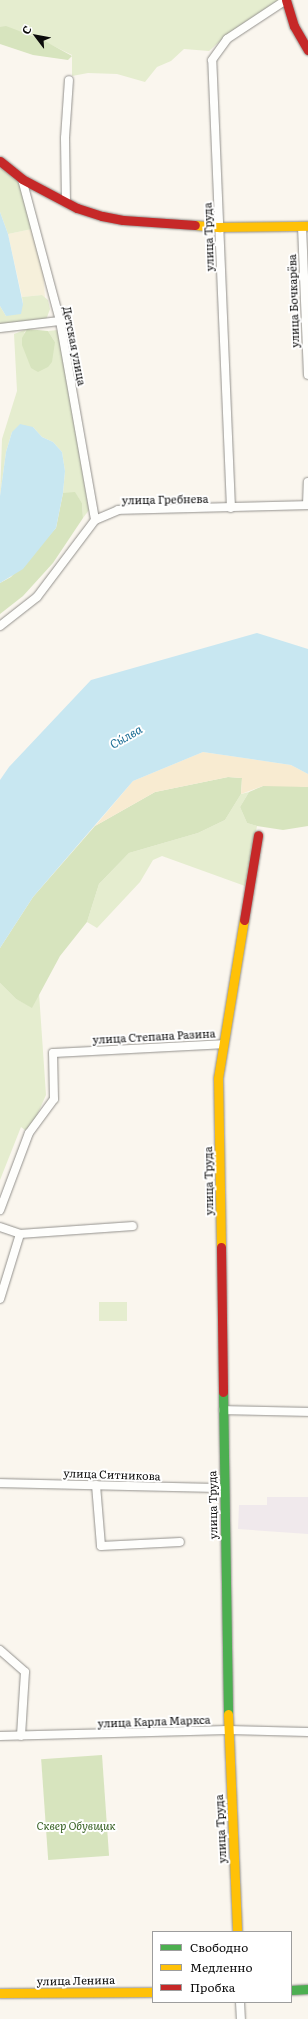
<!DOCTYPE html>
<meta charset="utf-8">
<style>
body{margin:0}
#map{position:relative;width:308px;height:2019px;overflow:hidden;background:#faf6ee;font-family:Literata,serif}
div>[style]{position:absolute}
.industrial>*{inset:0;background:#f0e9ec}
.farmland>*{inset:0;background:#f6f0db}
.green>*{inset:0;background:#e5edcf;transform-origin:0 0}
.forest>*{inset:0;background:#d7e4be;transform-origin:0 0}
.sand>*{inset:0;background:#f8ebd1}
.water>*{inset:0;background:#c8e7f1}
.roads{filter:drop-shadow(0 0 1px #93918d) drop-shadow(0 0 1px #93918d)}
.street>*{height:8px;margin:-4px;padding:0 4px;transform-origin:4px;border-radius:4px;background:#fefefc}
.fast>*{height:9px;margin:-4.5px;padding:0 4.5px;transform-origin:4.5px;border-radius:4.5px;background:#4caf50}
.slow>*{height:9px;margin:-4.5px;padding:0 4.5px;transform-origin:4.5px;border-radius:4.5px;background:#ffc107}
.jam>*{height:9px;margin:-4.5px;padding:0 4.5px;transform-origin:4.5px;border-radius:4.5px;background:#c62828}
span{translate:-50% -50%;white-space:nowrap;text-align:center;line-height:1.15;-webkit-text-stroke:4px #fff;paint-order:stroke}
.street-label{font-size:11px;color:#0b0b0b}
.park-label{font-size:11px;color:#345f20;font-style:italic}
.water-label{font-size:12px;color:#1c6e95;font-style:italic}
.legend{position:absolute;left:152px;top:1931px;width:140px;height:72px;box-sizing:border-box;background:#fff;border:1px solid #9d9d9d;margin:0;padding:5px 7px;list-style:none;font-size:12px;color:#0b0b0b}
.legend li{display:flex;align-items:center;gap:8px;height:20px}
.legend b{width:20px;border:1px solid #9d9d9d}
.north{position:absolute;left:16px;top:16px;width:40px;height:40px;-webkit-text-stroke:3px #fff;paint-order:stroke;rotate:302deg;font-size:11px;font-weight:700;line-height:16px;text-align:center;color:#0b0b0b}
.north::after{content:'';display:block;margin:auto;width:14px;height:18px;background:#0b0b0b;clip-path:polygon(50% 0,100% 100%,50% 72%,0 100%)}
</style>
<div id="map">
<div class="industrial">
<div style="clip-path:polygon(267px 1497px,308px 1497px,308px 1534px,238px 1529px,239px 1505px,267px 1505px)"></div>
</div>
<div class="farmland">
<div style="clip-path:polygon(32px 229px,43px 270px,45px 298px,42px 295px,22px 297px,8px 234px)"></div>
</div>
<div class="green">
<div style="clip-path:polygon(0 0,278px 0,229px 33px,209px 51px,184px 49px,171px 61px,157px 67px,145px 82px,117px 74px,88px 73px,72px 76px,72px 55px,29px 34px,0 27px)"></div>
<div style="clip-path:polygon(0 166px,20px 183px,32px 229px,8px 234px,0 212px)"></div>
<div style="clip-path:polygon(42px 295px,48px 300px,50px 309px,46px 320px,0 326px,0 306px,6px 316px,23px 304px,22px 297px)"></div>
<div style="clip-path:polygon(27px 329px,24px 333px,55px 342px,48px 331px,58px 330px,89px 510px,83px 518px,82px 503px,75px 493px,63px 493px,65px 471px,62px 452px,53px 442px,42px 437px,33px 427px,12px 432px,6px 452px,0 496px,2px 439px,17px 391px,14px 334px)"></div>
<div style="clip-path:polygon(249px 792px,240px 807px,247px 823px,257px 826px,245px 886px,162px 856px,153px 860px,140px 882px,97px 928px,87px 922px,99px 884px,129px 853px,198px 833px,225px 820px,241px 794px)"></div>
<div style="clip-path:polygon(0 983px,16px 999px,32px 1007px,39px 993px,46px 1095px,29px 1133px,21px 1127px,0 1180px)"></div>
<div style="left:127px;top:1302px;width:19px;height:28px;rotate:90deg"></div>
</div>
<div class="forest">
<div style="clip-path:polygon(6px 26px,43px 40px,72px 56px,68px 60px,33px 55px,0 44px,0 27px)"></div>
<div style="clip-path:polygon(27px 329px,48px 331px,55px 342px,52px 362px,48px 367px,38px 372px,31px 368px,22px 345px,22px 338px)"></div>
<div style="clip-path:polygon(75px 492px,82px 503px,83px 518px,53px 563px,23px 596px,0 614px,0 583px,11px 577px,56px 528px,63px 493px)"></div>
<div style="clip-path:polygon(228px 777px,242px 778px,241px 794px,225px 820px,198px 833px,129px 853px,99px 884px,87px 922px,60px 956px,32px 1008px,16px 999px,0 983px,0 948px,33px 897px,95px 826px,155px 792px)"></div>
<div style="clip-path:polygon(285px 785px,308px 787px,308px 826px,283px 830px,257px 826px,247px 823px,240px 807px,249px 792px,263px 786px)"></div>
<div style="left:102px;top:1755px;width:101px;height:61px;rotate:86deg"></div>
</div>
<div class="sand">
<div style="clip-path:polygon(203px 752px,291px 765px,308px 774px,308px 787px,263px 786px,241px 794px,242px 778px,228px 777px,155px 792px,95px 826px,133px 781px)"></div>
</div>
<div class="water">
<div style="clip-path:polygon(0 212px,8px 234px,23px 304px,21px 314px,6px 316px,0 306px)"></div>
<div style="clip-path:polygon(20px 424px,33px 427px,42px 437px,53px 442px,62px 452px,65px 471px,63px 493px,56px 528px,23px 569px,0 583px,0 496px,6px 452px,12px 432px)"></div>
<div style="clip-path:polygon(257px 633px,308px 649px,308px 774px,291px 765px,203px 752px,133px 781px,33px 897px,0 948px,0 780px,9px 767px,91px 680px)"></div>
</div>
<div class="roads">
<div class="street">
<div style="left:22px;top:179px;width:147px;rotate:75deg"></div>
<div style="left:60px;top:321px;width:202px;rotate:80deg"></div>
<div style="left:66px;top:202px;width:64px;rotate:-90.9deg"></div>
<div style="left:65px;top:138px;width:58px;rotate:-86.1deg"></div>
<div style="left:302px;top:226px;width:149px;rotate:87.7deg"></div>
<div style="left:0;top:328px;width:60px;rotate:-6.7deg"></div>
<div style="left:307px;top:505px;width:23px;rotate:-88deg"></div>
<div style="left:231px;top:508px;width:448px;rotate:-92.4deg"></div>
<div style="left:212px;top:60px;width:26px;rotate:-54deg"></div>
<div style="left:227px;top:39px;width:71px;rotate:-33.5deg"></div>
<div style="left:0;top:626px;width:47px;rotate:-38.1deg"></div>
<div style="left:37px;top:597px;width:96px;rotate:-53deg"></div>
<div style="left:95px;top:520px;width:25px;rotate:-23deg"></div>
<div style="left:118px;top:510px;width:190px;rotate:-1.5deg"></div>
<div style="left:0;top:1210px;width:82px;rotate:-69.4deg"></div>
<div style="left:29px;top:1133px;width:42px;rotate:-53.7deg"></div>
<div style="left:54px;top:1099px;width:46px;rotate:-91.2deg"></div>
<div style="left:53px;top:1053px;width:170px;rotate:-3deg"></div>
<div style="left:0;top:1227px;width:21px;rotate:19deg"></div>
<div style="left:20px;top:1234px;width:68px;rotate:107.1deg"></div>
<div style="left:20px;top:1234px;width:113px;rotate:-4deg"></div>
<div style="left:223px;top:1410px;width:85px;rotate:1.3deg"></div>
<div style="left:0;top:1483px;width:224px;rotate:1.3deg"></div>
<div style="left:96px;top:1485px;width:61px;rotate:85.3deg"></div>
<div style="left:101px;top:1546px;width:79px;rotate:-2.9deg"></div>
<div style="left:0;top:1650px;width:33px;rotate:41deg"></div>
<div style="left:25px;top:1672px;width:64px;rotate:93.6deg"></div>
<div style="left:0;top:1736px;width:228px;rotate:-1.5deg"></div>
<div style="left:228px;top:1730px;width:80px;rotate:1.4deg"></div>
<div style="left:240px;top:2002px;width:17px;rotate:87deg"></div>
</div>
<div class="fast">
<div style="left:223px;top:1392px;width:322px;rotate:89.1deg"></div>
<div style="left:291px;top:1990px;width:17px;rotate:-3deg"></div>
</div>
<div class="slow">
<div style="left:195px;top:225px;width:25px;rotate:5deg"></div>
<div style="left:220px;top:227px;width:88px;rotate:-0.7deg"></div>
<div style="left:221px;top:1247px;width:169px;rotate:-91deg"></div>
<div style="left:218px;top:1078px;width:160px;rotate:-80.7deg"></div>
<div style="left:228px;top:1714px;width:218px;rotate:87.6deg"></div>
<div style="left:0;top:1993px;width:153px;rotate:-0.4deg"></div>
</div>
<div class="jam">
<div style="left:286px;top:0;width:27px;rotate:73deg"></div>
<div style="left:294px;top:26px;width:28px;rotate:60deg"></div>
<div style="left:0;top:161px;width:28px;rotate:39deg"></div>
<div style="left:22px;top:179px;width:62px;rotate:27.8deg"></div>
<div style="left:77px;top:208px;width:26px;rotate:18deg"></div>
<div style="left:102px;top:216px;width:21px;rotate:11deg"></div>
<div style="left:123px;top:220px;width:72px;rotate:4deg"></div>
<div style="left:244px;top:920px;width:86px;rotate:-80.6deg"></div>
<div style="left:221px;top:1247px;width:145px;rotate:89.2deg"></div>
</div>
</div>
<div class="street-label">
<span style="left:208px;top:237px;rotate:-92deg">улица Труда</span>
<span style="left:293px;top:301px;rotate:-92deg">улица Бочкарёва</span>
<span style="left:75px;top:346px;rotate:79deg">Детская улица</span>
<span style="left:165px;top:499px;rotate:-1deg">улица Гребнева</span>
<span style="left:154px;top:1036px;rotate:-3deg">улица Степана Разина</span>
<span style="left:208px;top:1181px;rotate:-91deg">улица Труда</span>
<span style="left:112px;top:1474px;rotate:2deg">улица Ситникова</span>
<span style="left:212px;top:1505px;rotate:-91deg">улица Труда</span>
<span style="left:154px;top:1721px;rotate:-2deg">улица Карла Маркса</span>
<span style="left:220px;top:1829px;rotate:-93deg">улица Труда</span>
<span style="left:76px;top:1980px;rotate:-1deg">улица Ленина</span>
</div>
<div class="park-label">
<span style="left:76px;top:1825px">Сквер Обувщик</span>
</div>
<div class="water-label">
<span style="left:126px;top:737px;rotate:-30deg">Сы́лва</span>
</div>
<ul class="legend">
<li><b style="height:5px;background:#4caf50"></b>Свободно</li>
<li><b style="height:5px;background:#ffc107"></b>Медленно</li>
<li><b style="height:5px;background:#c62828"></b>Пробка</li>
</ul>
<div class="north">С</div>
</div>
